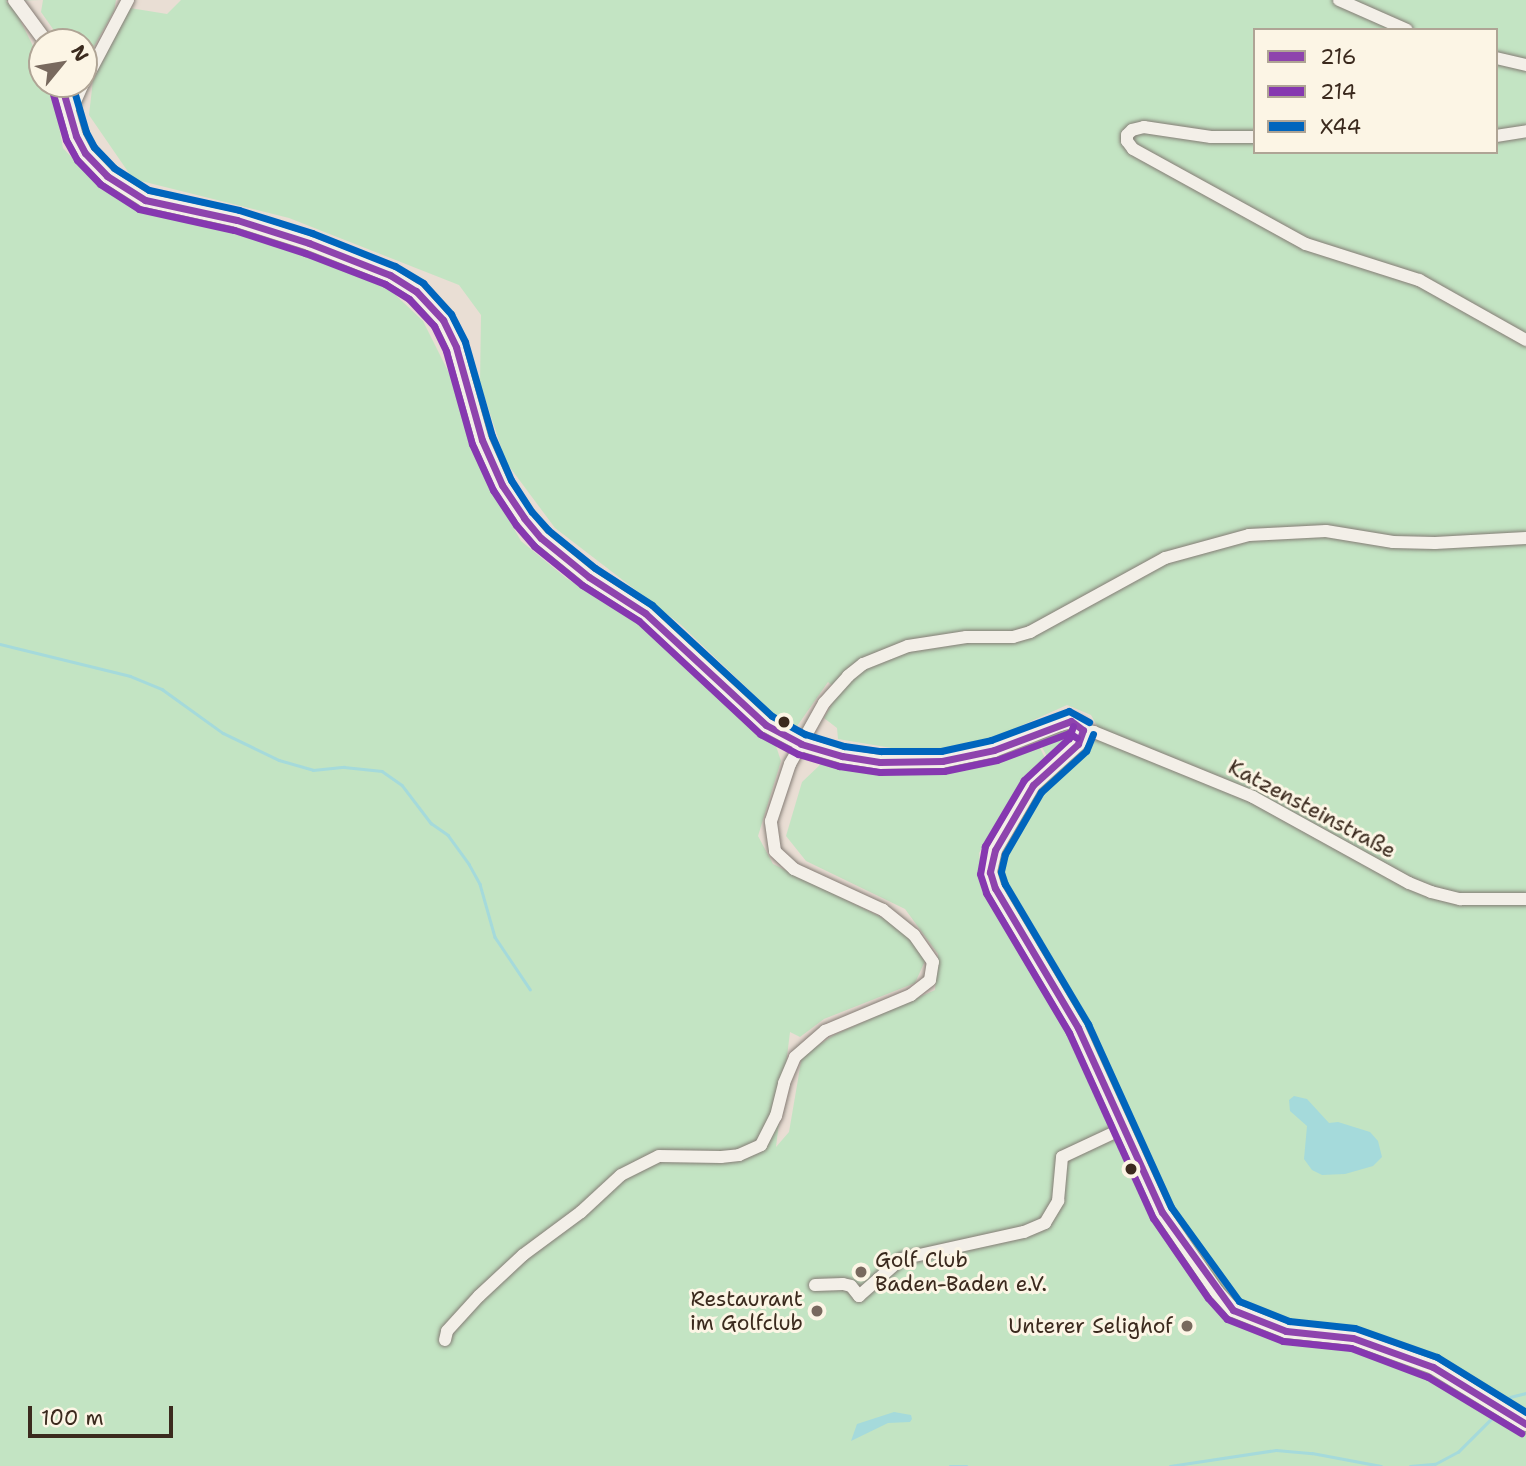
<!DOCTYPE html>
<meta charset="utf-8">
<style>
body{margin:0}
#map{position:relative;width:1526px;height:1466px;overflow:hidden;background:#e9ded4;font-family:"Shantell Sans",sans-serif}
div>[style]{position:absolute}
.green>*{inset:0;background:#c3e4c3}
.water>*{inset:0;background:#a5dadb}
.stream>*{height:2.5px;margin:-1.25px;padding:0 1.25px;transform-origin:1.25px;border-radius:1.25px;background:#a5dadb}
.roads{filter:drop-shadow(0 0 2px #847c75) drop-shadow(0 0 2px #847c75)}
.minor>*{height:12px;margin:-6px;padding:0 6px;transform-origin:6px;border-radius:6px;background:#f3efe8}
.major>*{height:14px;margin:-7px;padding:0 7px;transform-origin:7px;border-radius:7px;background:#f3efe8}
.bus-1>*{height:7px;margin:-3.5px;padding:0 3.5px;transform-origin:3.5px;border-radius:3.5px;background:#8e44ad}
.bus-2>*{height:7px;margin:-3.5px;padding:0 3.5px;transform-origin:3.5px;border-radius:3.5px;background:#8638b0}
.bus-3>*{height:7px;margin:-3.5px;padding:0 3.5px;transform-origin:3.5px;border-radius:3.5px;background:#0065bd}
.dots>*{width:19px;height:19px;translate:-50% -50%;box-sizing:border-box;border:4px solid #fcf5e5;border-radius:50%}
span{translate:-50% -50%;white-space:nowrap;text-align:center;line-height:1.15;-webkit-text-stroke:6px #fcf5e5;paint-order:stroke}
.street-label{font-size:21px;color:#3b2a1e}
.poi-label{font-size:21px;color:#3b2a1e}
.left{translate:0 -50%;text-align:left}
.right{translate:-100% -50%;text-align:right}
.legend{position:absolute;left:1253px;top:28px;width:245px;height:126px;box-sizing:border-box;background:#fcf5e5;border:2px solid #afa495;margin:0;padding:9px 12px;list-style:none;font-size:21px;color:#3b2a1e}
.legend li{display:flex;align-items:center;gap:14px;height:35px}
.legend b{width:35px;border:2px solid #afa495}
.north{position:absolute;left:28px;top:28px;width:70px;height:70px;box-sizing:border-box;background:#fcf5e5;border:2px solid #afa495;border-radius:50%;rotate:60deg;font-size:19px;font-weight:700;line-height:28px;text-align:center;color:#3b2a1e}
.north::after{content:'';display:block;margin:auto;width:24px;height:32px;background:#78695e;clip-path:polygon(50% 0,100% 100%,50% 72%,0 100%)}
.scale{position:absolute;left:28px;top:1406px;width:145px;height:32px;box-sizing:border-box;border:4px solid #3b2a1e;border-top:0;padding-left:9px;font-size:21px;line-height:24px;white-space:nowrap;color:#3b2a1e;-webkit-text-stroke:5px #fcf5e5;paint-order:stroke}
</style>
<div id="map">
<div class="green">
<div style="clip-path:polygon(evenodd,0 0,5px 0,15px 10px,42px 64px,42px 84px,51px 84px,63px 148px,102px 190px,171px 216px,260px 235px,385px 285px,423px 321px,451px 377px,483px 474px,521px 541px,566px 578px,654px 633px,747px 724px,776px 746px,781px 761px,758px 836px,773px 864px,887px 920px,913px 941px,925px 961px,915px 983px,824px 1019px,800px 1037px,790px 1032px,776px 1147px,789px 1132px,802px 1056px,834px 1035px,935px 990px,938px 954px,905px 909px,806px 861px,786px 836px,802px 782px,822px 763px,909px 774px,1039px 746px,1046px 760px,1018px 791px,979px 853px,983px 888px,1052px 997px,1105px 1109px,1121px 1108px,1057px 979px,1001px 884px,999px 871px,1001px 856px,1033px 799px,1047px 779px,1099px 738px,1097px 726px,1091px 715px,1067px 705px,978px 745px,921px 753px,838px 739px,837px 728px,824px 718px,839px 691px,828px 682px,795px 729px,789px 728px,680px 624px,555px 528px,506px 462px,480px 383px,481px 315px,459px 285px,289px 218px,133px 179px,89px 115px,93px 80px,130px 8px,167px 14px,181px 0,1526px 0,1526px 1466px,0 1466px,0 0,1255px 30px,1496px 30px,1496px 152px,1255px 152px,1255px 30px)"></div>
<div style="clip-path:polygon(43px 0,116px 0,114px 11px,84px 64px,84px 42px,57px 42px,53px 29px,41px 12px)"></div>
<div style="clip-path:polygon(1066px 730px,1070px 731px,1072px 741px,1049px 760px,1038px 740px)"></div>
</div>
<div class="water">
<div style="clip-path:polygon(1294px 1096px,1307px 1099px,1329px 1123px,1338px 1122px,1370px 1132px,1378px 1141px,1382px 1157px,1373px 1166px,1345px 1174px,1322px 1175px,1312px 1170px,1304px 1159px,1307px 1126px,1290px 1111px,1289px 1100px)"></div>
<div style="clip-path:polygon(894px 1412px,911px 1415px,912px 1419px,910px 1422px,888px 1423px,851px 1441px,857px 1424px)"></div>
</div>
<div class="stream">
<div style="left:0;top:644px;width:134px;rotate:13.8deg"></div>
<div style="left:130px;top:676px;width:35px;rotate:22deg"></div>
<div style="left:162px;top:689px;width:75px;rotate:35.8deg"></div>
<div style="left:223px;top:733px;width:62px;rotate:25.7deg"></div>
<div style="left:279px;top:760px;width:35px;rotate:16deg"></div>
<div style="left:313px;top:770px;width:31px;rotate:-6deg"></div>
<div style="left:344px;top:767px;width:38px;rotate:6deg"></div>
<div style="left:382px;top:771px;width:24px;rotate:35deg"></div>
<div style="left:402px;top:785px;width:48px;rotate:52.7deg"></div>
<div style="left:431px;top:823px;width:21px;rotate:35deg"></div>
<div style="left:448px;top:835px;width:36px;rotate:54deg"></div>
<div style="left:469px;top:864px;width:23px;rotate:61deg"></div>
<div style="left:480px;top:884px;width:55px;rotate:74.2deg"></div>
<div style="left:495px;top:937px;width:63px;rotate:56.1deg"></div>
<div style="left:1510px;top:1397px;width:16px;rotate:-14deg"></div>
<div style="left:950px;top:1466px;width:17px"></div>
<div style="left:1170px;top:1466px;width:107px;rotate:-8.6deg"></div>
<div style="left:1276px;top:1450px;width:36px;rotate:5deg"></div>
<div style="left:1312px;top:1453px;width:70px;rotate:10.7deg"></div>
<div style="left:1410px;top:1466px;width:25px;rotate:-5deg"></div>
<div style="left:1435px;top:1464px;width:26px;rotate:-28deg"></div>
<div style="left:1458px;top:1452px;width:48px;rotate:-45deg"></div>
</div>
<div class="roads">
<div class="minor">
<div style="left:1339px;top:0;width:74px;rotate:23.8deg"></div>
<div style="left:1496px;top:58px;width:31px;rotate:13deg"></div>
<div style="left:84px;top:83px;width:94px;rotate:-62.1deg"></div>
<div style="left:67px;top:107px;width:8px;rotate:-23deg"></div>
<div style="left:74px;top:104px;width:22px;rotate:-66deg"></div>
<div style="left:1496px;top:136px;width:30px;rotate:-9deg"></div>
<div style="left:1255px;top:137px;width:44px;rotate:180deg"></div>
<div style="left:1211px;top:137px;width:68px;rotate:-171.5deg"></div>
<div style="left:1144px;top:127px;width:12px;rotate:166deg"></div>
<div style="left:1132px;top:130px;width:7px;rotate:135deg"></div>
<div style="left:1127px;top:135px;width:6px;rotate:90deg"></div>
<div style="left:1127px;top:141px;width:10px;rotate:53deg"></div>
<div style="left:1133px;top:149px;width:197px;rotate:28.8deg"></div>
<div style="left:1306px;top:244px;width:119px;rotate:17.7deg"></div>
<div style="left:1419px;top:280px;width:123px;rotate:29.3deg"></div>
<div style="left:1083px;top:730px;width:11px;rotate:10deg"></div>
<div style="left:1094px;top:732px;width:172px;rotate:22.2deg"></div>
<div style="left:1253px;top:797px;width:178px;rotate:28.9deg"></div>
<div style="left:1409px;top:883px;width:24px;rotate:22deg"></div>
<div style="left:1431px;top:892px;width:30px;rotate:14deg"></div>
<div style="left:1460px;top:899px;width:66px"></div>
<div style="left:815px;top:1285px;width:28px;rotate:-2deg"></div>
<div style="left:843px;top:1284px;width:8px;rotate:14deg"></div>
<div style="left:851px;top:1286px;width:13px;rotate:51deg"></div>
<div style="left:859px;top:1296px;width:56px;rotate:-41.4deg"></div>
<div style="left:901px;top:1259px;width:126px;rotate:-12.4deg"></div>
<div style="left:1024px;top:1232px;width:23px;rotate:-23deg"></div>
<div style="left:1045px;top:1223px;width:26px;rotate:-59deg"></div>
<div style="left:1058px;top:1201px;width:44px;rotate:-84.8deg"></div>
<div style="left:1062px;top:1157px;width:68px;rotate:-25.1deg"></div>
<div style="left:445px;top:1340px;width:9px;rotate:-77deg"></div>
<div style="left:447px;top:1331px;width:47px;rotate:-47.6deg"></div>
<div style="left:479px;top:1296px;width:60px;rotate:-43deg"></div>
<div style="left:523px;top:1255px;width:72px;rotate:-36.6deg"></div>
<div style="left:581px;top:1212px;width:54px;rotate:-42.8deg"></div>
<div style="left:621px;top:1175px;width:42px;rotate:-26.6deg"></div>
<div style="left:659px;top:1156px;width:62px;rotate:0.9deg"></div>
<div style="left:721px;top:1157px;width:18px;rotate:-6deg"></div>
<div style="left:739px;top:1155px;width:24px;rotate:-24deg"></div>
<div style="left:761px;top:1145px;width:33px;rotate:-63deg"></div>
<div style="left:776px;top:1116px;width:34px;rotate:-76deg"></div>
<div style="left:784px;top:1083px;width:28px;rotate:-67deg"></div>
<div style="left:795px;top:1057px;width:40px;rotate:-41deg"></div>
<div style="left:825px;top:1031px;width:93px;rotate:-22.7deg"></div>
<div style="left:911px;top:995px;width:24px;rotate:-38deg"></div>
<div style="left:930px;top:980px;width:18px;rotate:-81deg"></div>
<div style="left:933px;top:962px;width:33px;rotate:-125deg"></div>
<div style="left:914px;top:935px;width:40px;rotate:-141deg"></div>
<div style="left:883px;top:910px;width:98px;rotate:-155.3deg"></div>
<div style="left:794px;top:869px;width:26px;rotate:-137deg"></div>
<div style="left:775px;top:851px;width:30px;rotate:-98deg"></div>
<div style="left:771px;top:821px;width:60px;rotate:-71.6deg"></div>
<div style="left:790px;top:764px;width:70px;rotate:-60.9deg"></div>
<div style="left:824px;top:703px;width:36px;rotate:-48deg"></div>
<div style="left:848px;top:676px;width:19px;rotate:-39deg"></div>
<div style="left:863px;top:664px;width:48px;rotate:-21.8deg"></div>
<div style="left:908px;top:646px;width:59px;rotate:-8.8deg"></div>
<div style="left:966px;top:637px;width:47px"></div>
<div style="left:1013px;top:637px;width:18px;rotate:-16deg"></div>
<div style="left:1030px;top:632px;width:154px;rotate:-28.7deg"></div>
<div style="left:1165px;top:558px;width:87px;rotate:-15.3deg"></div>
<div style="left:1249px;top:535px;width:77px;rotate:-3deg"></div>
<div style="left:1326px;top:531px;width:68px;rotate:9.3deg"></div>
<div style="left:1393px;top:542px;width:42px;rotate:1.4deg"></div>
<div style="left:1435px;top:543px;width:91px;rotate:-3.1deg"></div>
</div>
<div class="major">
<div style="left:15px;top:0;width:52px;rotate:53.6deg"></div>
<div style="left:61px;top:84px;width:54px;rotate:73.9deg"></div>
<div style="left:76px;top:136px;width:19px;rotate:62deg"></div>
<div style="left:85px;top:153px;width:32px;rotate:46deg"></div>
<div style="left:107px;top:176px;width:45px;rotate:32.3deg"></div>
<div style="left:145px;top:200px;width:94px;rotate:12.3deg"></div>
<div style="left:237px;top:220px;width:76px;rotate:17.7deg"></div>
<div style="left:309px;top:243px;width:87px;rotate:21.6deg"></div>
<div style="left:390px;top:275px;width:31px;rotate:32deg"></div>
<div style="left:416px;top:291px;width:40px;rotate:47deg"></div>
<div style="left:443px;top:320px;width:30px;rotate:64deg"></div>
<div style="left:456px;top:347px;width:97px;rotate:74.4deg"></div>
<div style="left:482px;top:440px;width:49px;rotate:66deg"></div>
<div style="left:502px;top:485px;width:40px;rotate:56deg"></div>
<div style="left:524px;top:518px;width:26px;rotate:50deg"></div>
<div style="left:541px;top:538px;width:62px;rotate:39.1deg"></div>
<div style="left:589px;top:577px;width:67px;rotate:32.7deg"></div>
<div style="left:645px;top:613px;width:165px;rotate:42.8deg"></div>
<div style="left:766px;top:725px;width:40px;rotate:28deg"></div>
<div style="left:801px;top:744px;width:43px;rotate:16.3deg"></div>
<div style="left:842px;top:756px;width:38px;rotate:9deg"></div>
<div style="left:880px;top:762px;width:62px;rotate:-0.9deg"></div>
<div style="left:942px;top:761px;width:53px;rotate:-11.9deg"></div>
<div style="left:994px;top:750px;width:71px;rotate:-21.5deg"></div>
<div style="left:1060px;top:724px;width:11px;rotate:-15deg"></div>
<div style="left:1071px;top:721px;width:11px;rotate:27deg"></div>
<div style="left:1081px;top:726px;width:11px;rotate:80deg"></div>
<div style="left:1083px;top:737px;width:9px;rotate:126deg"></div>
<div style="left:1078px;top:744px;width:61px;rotate:137.7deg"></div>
<div style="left:1033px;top:785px;width:75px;rotate:120.3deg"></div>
<div style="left:995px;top:850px;width:23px;rotate:103deg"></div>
<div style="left:990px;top:872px;width:17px;rotate:73deg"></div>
<div style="left:995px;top:888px;width:163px;rotate:59.3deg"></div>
<div style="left:1078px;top:1028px;width:202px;rotate:65.5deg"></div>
<div style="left:1162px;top:1212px;width:97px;rotate:55.5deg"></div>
<div style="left:1217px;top:1292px;width:24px;rotate:48deg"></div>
<div style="left:1233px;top:1310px;width:57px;rotate:21.6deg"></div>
<div style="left:1286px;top:1331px;width:67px;rotate:6deg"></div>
<div style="left:1353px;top:1338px;width:85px;rotate:19.9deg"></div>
<div style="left:1433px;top:1367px;width:109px;rotate:31.5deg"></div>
</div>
</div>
<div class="bus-1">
<div style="left:61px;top:84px;width:54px;rotate:73.9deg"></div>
<div style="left:76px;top:136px;width:19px;rotate:62deg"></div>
<div style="left:85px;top:153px;width:32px;rotate:46deg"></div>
<div style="left:107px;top:176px;width:45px;rotate:32.3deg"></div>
<div style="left:145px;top:200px;width:94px;rotate:12.3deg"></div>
<div style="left:237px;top:220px;width:76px;rotate:17.7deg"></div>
<div style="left:309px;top:243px;width:87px;rotate:21.6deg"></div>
<div style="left:390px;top:275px;width:31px;rotate:32deg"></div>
<div style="left:416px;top:291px;width:40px;rotate:47deg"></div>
<div style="left:443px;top:320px;width:30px;rotate:64deg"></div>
<div style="left:456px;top:347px;width:97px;rotate:74.4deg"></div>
<div style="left:482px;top:440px;width:49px;rotate:66deg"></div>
<div style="left:502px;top:485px;width:40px;rotate:56deg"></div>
<div style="left:524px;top:518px;width:26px;rotate:50deg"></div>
<div style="left:541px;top:538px;width:62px;rotate:39.1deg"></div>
<div style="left:589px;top:577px;width:67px;rotate:32.7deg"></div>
<div style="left:645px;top:613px;width:165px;rotate:42.8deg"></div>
<div style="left:766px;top:725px;width:40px;rotate:28deg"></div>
<div style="left:801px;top:744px;width:43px;rotate:16.3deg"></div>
<div style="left:842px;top:756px;width:38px;rotate:9deg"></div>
<div style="left:880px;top:762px;width:62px;rotate:-0.9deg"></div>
<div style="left:942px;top:761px;width:53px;rotate:-11.9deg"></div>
<div style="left:994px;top:750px;width:82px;rotate:-20.6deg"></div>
<div style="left:1071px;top:721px;width:15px;rotate:37deg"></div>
<div style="left:1083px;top:730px;width:15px;rotate:110deg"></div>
<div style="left:1078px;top:744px;width:61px;rotate:137.7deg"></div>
<div style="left:1033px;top:785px;width:75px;rotate:120.3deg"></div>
<div style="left:995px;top:850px;width:23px;rotate:103deg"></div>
<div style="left:990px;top:872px;width:17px;rotate:73deg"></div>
<div style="left:995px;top:888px;width:163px;rotate:59.3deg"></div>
<div style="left:1078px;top:1028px;width:202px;rotate:65.5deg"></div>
<div style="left:1162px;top:1212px;width:121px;rotate:54.1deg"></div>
<div style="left:1233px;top:1310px;width:57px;rotate:21.6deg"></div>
<div style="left:1286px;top:1331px;width:67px;rotate:6deg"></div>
<div style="left:1353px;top:1338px;width:85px;rotate:19.9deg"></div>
<div style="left:1433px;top:1367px;width:109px;rotate:31.5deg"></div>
</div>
<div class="bus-2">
<div style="left:51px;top:87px;width:55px;rotate:74.2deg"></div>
<div style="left:66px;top:140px;width:23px;rotate:61deg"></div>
<div style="left:77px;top:160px;width:33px;rotate:46deg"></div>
<div style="left:100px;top:184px;width:46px;rotate:32.7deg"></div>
<div style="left:139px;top:209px;width:97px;rotate:12.5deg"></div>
<div style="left:234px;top:230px;width:75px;rotate:17.9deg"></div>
<div style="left:305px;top:253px;width:86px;rotate:21.2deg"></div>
<div style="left:385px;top:284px;width:28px;rotate:32deg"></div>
<div style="left:409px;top:299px;width:37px;rotate:47deg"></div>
<div style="left:434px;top:326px;width:28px;rotate:64deg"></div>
<div style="left:446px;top:351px;width:97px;rotate:74.4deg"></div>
<div style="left:472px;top:444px;width:51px;rotate:65.5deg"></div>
<div style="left:493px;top:490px;width:42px;rotate:56.7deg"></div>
<div style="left:516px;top:525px;width:28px;rotate:49deg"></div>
<div style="left:534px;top:546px;width:62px;rotate:39.1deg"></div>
<div style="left:582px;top:585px;width:67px;rotate:32.3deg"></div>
<div style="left:639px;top:621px;width:166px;rotate:43deg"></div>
<div style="left:760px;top:734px;width:43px;rotate:27.8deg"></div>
<div style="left:798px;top:754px;width:43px;rotate:16.3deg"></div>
<div style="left:839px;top:766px;width:41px;rotate:8.3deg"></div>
<div style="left:880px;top:772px;width:64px;rotate:-0.9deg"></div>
<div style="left:944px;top:771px;width:54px;rotate:-11.7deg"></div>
<div style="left:997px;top:760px;width:77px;rotate:-20.6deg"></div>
<div style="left:1069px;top:733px;width:9px;rotate:32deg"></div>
<div style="left:1073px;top:726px;width:13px;rotate:108deg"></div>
<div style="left:1069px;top:738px;width:62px;rotate:137deg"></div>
<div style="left:1024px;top:780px;width:77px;rotate:120.6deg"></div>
<div style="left:985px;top:846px;width:28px;rotate:100deg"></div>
<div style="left:980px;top:874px;width:20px;rotate:72deg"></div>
<div style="left:986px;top:893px;width:163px;rotate:59.3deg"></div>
<div style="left:1069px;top:1033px;width:203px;rotate:65.6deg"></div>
<div style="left:1153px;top:1218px;width:97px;rotate:55.5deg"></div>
<div style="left:1208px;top:1298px;width:28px;rotate:48deg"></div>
<div style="left:1227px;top:1319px;width:60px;rotate:21.4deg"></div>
<div style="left:1283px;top:1341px;width:68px;rotate:5.9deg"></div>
<div style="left:1351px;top:1348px;width:82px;rotate:20.6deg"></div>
<div style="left:1428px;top:1377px;width:109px;rotate:31.1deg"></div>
</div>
<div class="bus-3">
<div style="left:72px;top:84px;width:50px;rotate:73.7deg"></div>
<div style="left:86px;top:132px;width:17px;rotate:62deg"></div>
<div style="left:94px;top:147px;width:29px;rotate:46deg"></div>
<div style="left:114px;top:168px;width:41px;rotate:32.2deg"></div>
<div style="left:149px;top:190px;width:92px;rotate:12.5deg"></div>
<div style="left:239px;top:210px;width:77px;rotate:17.5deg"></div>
<div style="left:312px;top:233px;width:89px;rotate:21.7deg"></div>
<div style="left:395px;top:266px;width:33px;rotate:31deg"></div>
<div style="left:423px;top:283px;width:42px;rotate:47.9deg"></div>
<div style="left:451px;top:314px;width:31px;rotate:63deg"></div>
<div style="left:465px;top:342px;width:98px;rotate:74deg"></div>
<div style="left:492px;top:436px;width:48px;rotate:66.6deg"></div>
<div style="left:511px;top:480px;width:38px;rotate:57deg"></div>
<div style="left:532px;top:512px;width:24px;rotate:48deg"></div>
<div style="left:548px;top:530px;width:60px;rotate:39deg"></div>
<div style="left:595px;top:568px;width:68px;rotate:33deg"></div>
<div style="left:652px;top:605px;width:163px;rotate:42.8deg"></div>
<div style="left:772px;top:716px;width:38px;rotate:29deg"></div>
<div style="left:805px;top:734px;width:41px;rotate:17.1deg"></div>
<div style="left:844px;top:746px;width:37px;rotate:8deg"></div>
<div style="left:881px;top:751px;width:60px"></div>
<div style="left:941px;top:751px;width:51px;rotate:-12.4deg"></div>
<div style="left:991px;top:740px;width:83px;rotate:-20.4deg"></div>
<div style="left:1069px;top:711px;width:23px;rotate:29deg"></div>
<div style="left:1093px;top:734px;width:18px;rotate:112deg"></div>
<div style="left:1086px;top:751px;width:61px;rotate:137.7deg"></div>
<div style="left:1041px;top:792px;width:72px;rotate:120.1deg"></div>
<div style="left:1005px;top:854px;width:18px;rotate:103deg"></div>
<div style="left:1001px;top:872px;width:13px;rotate:72deg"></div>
<div style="left:1005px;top:884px;width:163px;rotate:59.3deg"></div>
<div style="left:1088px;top:1024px;width:201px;rotate:65.6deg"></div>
<div style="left:1171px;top:1207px;width:116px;rotate:54.1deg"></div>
<div style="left:1239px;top:1301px;width:54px;rotate:21.8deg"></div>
<div style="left:1289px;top:1321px;width:66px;rotate:6.1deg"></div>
<div style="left:1355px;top:1328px;width:87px;rotate:19.5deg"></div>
<div style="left:1437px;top:1357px;width:105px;rotate:31.7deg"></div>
</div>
<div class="dots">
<div style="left:784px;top:722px;background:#3b2a1e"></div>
<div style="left:1131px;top:1169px;background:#3b2a1e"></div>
<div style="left:861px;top:1272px;background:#78695e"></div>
<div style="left:817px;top:1311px;background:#78695e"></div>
<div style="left:1187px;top:1326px;background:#78695e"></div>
</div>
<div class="street-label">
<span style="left:1312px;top:809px;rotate:28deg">Katzensteinstraße</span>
</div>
<div class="poi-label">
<span class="left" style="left:875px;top:1272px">Golf Club<br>Baden-Baden e.V.</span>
<span class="right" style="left:803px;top:1311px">Restaurant<br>im Golfclub</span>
<span class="right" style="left:1173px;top:1326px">Unterer Selighof</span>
</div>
<ul class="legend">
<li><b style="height:9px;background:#8e44ad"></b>216</li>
<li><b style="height:9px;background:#8638b0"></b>214</li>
<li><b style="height:9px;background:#0065bd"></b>X44</li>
</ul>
<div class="north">N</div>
<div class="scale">100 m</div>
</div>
